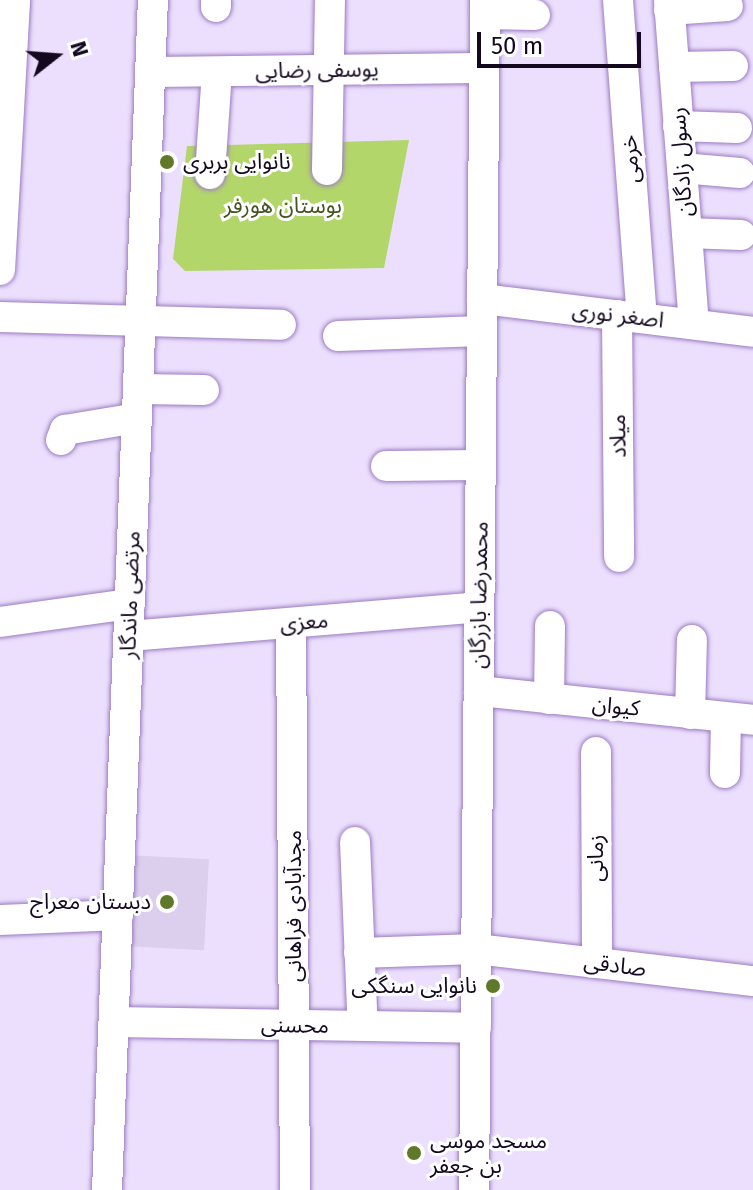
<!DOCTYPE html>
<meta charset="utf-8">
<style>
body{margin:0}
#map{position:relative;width:753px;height:1190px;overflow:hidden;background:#ecdffd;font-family:"Fira Sans","Noto Sans Arabic",sans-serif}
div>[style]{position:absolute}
.built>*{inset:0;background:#dccfee;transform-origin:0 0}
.green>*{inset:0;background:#b3d66a}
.roads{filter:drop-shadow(0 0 2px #9b7cc1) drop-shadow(0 0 2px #9b7cc1)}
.minor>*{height:30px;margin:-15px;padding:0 15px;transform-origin:15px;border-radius:15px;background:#fff}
.dots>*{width:22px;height:22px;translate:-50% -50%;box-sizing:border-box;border:4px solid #fff;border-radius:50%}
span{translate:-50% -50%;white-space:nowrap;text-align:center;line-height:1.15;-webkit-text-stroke:6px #fff;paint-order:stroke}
.street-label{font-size:22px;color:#140720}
.poi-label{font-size:22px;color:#140720}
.left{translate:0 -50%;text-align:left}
.right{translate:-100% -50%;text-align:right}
.park-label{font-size:22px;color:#455522}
.north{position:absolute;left:16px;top:16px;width:80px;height:80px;-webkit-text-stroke:6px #fff;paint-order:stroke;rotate:73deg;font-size:22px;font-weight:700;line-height:32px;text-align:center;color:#140720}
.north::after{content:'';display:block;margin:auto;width:28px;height:36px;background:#140720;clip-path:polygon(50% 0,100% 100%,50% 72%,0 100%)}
.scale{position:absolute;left:477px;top:32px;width:164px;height:36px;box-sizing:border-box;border:4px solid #140720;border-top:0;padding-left:10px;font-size:24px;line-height:28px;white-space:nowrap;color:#140720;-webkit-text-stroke:6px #fff;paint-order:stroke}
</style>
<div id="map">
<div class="built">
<div style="left:127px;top:855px;width:82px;height:91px;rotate:3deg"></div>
</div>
<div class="green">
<div style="clip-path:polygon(409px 140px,384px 268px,185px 271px,173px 259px,187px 146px)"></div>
</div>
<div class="roads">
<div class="minor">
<div style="left:618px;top:0;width:319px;rotate:85.7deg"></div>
<div style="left:669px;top:0;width:325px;rotate:85.6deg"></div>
<div style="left:216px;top:7px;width:7px;rotate:-90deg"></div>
<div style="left:669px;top:10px;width:59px;rotate:-3.9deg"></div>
<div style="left:485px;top:14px;width:50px;rotate:1.1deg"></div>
<div style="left:674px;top:67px;width:59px;rotate:-1deg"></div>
<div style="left:150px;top:72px;width:334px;rotate:-0.7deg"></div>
<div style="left:678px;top:126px;width:59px;rotate:1.9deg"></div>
<div style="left:682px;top:168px;width:58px;rotate:4.9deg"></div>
<div style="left:327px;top:170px;width:170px;rotate:-89deg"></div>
<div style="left:210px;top:174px;width:102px;rotate:-86.1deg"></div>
<div style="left:687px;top:233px;width:54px;rotate:2.1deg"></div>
<div style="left:0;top:270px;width:270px;rotate:-86.8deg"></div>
<div style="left:482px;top:299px;width:273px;rotate:6.9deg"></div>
<div style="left:617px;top:315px;width:242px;rotate:89.5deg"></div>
<div style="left:0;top:317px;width:281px;rotate:1.6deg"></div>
<div style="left:338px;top:336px;width:144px;rotate:-2deg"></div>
<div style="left:138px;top:389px;width:66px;rotate:0.9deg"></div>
<div style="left:61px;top:440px;width:11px;rotate:-68deg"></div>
<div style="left:65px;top:430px;width:73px;rotate:-9.5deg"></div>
<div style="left:386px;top:466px;width:95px;rotate:-0.6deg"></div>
<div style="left:0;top:622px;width:131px;rotate:-7.9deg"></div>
<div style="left:291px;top:623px;width:567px;rotate:89.6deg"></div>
<div style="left:129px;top:636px;width:351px;rotate:-4.7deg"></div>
<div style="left:479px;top:691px;width:276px;rotate:6deg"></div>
<div style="left:549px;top:699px;width:73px;rotate:-89.2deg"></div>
<div style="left:690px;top:714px;width:74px;rotate:-88.5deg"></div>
<div style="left:596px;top:752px;width:211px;rotate:89.7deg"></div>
<div style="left:725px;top:773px;width:55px;rotate:-89deg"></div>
<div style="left:355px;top:842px;width:170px;rotate:87.6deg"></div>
<div style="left:0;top:920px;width:118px;rotate:-2.4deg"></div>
<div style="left:359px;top:953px;width:117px;rotate:-2deg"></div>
<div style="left:476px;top:949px;width:279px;rotate:6.6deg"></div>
<div style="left:114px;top:1022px;width:362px;rotate:0.9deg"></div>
<div style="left:107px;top:1190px;width:1191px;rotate:-87.79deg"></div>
<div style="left:474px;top:1190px;width:1190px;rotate:-89.47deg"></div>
</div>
</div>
<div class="dots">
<div style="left:167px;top:162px;background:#60782a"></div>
<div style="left:167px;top:902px;background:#60782a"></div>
<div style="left:493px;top:986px;background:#60782a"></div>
<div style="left:414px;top:1153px;background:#60782a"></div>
</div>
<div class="street-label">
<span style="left:317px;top:70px;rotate:-1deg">یوسفی رضایی</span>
<span style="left:630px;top:159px;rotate:-94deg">خرمی</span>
<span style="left:681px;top:162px;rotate:-94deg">رسول زادگان</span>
<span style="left:618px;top:315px;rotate:7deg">اصغر نوری</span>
<span style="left:618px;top:436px;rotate:-91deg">میلاد</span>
<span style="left:130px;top:595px;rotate:-88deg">مرتضی ماندگار</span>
<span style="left:479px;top:595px;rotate:-89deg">محمدرضا بازرگان</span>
<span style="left:304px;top:622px;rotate:-5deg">معزی</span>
<span style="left:616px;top:706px;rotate:6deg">کیوان</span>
<span style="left:596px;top:858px;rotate:-90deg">زمانی</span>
<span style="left:294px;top:906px;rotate:-90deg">مجدآبادی فراهانی</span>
<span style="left:615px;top:965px;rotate:7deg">صادقی</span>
<span style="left:295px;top:1025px;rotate:1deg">محسنی</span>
</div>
<div class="poi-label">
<span class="left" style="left:183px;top:162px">نانوایی بربری</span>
<span class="right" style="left:151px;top:902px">دبستان معراج</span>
<span class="right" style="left:477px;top:986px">نانوایی سنگکی</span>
<span class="left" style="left:430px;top:1153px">مسجد موسی<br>بن جعفر</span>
</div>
<div class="park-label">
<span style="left:283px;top:206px">بوستان هورفر</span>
</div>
<div class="north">N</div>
<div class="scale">50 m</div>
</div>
